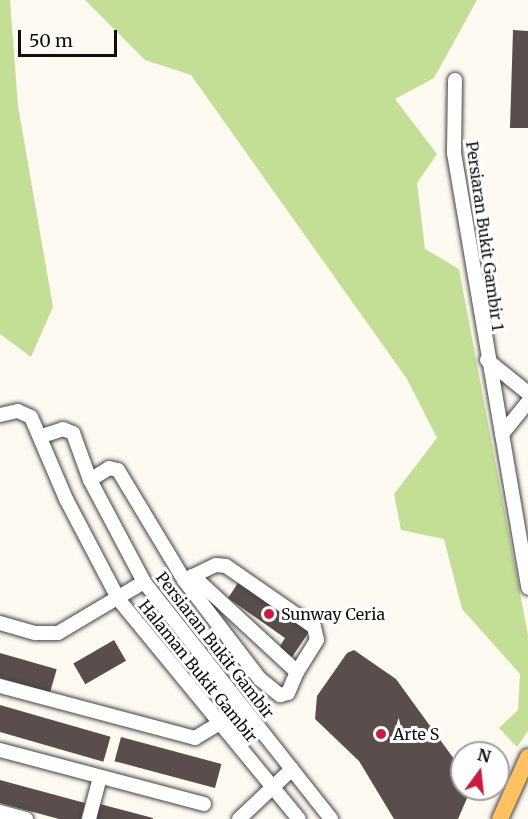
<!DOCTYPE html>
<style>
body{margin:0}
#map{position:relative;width:528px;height:819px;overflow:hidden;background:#fffaf1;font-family:Merriweather,serif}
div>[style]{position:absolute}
.forest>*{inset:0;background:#c2df95}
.building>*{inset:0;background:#594e4b;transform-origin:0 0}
.roads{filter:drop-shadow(0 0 2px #424242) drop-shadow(0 0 2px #424242)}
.minor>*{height:14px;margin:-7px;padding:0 7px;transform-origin:7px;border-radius:7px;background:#fff}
.major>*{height:16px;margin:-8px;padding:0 8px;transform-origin:8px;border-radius:8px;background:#ffc161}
.dots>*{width:16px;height:16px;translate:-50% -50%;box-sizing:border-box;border:3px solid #fff;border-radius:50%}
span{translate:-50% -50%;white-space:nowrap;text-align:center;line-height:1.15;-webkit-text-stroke:6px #fff;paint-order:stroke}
.street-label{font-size:16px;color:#0f0f0f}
.poi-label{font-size:16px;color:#0f0f0f}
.left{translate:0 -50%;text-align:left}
.north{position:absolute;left:450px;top:741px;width:60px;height:60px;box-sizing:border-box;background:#fff;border:2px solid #9f9f9f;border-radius:50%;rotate:15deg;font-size:16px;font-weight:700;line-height:24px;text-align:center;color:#0f0f0f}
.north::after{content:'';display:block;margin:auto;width:21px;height:27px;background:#ca1c3f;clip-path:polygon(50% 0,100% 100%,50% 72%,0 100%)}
.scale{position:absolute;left:18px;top:30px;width:99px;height:27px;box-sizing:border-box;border:3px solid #0f0f0f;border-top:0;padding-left:8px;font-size:18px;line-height:21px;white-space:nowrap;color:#0f0f0f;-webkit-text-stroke:4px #fff;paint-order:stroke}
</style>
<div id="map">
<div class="forest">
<div style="clip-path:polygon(0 0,10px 0,18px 106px,53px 307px,31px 357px,0 334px)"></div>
<div style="clip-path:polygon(85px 0,477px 0,434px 78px,395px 99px,437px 154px,417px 183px,425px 249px,459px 269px,528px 635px,528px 731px,517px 747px,499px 728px,518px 710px,520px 674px,462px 609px,444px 539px,401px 530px,394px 494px,437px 438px,407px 379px,191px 75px,145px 60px)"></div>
</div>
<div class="building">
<div style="clip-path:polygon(513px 30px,528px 31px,528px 128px,510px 128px)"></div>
<div style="clip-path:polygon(240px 580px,311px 629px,292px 657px,279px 648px,285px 638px,228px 598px)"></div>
<div style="left:114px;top:640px;width:24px;height:47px;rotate:60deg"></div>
<div style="clip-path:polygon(354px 650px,396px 679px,462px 770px,462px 789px,471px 789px,458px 819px,394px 819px,359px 761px,315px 719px,317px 696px,347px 653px)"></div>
<div style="left:0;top:653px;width:59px;height:24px;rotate:16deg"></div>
<div style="left:0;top:705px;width:115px;height:26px;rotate:16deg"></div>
<div style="left:121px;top:737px;width:104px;height:25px;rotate:15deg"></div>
<div style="clip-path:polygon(0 780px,85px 803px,81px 819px,59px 819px,0 803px)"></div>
<div style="clip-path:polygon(100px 804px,153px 818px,153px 819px,96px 819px)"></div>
</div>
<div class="roads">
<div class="minor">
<div style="left:455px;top:80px;width:73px;rotate:90.8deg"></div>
<div style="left:454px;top:153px;width:441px;rotate:80.3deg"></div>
<div style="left:487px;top:360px;width:53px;rotate:38.8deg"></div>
<div style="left:0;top:415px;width:18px;rotate:-13deg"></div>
<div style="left:18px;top:411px;width:14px;rotate:25deg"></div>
<div style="left:31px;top:417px;width:89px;rotate:66.9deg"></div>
<div style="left:66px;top:499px;width:114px;rotate:62.3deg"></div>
<div style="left:119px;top:600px;width:283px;rotate:50.6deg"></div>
<div style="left:502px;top:434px;width:41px;rotate:-50.9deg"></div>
<div style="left:42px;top:436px;width:22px;rotate:-18deg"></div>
<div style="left:63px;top:429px;width:11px;rotate:22deg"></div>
<div style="left:73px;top:433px;width:50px;rotate:70.1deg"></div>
<div style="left:90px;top:480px;width:115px;rotate:62.1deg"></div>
<div style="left:144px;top:582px;width:302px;rotate:51.7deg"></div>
<div style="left:90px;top:480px;width:22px;rotate:-32deg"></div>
<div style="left:109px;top:468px;width:9px;rotate:13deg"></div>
<div style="left:118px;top:470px;width:128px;rotate:59deg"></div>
<div style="left:184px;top:580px;width:125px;rotate:52.5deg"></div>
<div style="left:260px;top:679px;width:26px;rotate:39deg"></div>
<div style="left:280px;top:695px;width:8px;rotate:-14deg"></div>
<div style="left:288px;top:693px;width:23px;rotate:-67deg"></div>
<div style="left:297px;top:672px;width:142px;rotate:-137.3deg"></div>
<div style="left:193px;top:576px;width:10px;rotate:156deg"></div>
<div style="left:193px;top:576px;width:25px;rotate:-26deg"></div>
<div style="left:216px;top:565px;width:10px;rotate:6deg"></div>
<div style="left:226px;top:566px;width:107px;rotate:34.7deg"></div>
<div style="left:314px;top:627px;width:13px;rotate:77deg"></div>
<div style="left:317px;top:640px;width:38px;rotate:122deg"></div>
<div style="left:0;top:623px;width:37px;rotate:16deg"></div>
<div style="left:36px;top:633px;width:22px"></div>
<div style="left:58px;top:633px;width:100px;rotate:-30.7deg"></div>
<div style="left:0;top:686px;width:202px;rotate:14.9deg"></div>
<div style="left:195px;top:738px;width:27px;rotate:-31deg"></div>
<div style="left:0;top:750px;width:211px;rotate:14.8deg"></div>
<div style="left:0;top:812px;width:27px;rotate:15deg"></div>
<div style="left:89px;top:819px;width:43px;rotate:-75.3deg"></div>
<div style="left:239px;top:819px;width:73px;rotate:-43.3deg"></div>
</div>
<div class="major">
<div style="left:500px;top:819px;width:68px;rotate:-65.7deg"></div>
</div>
</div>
<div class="dots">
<div style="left:269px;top:614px;background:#ca1c3f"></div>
<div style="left:381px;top:734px;background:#ca1c3f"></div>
</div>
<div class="street-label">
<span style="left:485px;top:236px;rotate:82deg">Persiaran Bukit Gambir 1</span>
<span style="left:215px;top:645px;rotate:52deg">Persiaran Bukit Gambir</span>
<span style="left:198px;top:671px;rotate:51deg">Halaman Bukit Gambir</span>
</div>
<div class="poi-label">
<span class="left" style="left:281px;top:614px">Sunway Ceria</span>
<span class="left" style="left:393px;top:734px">Arte S</span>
</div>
<div class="north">N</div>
<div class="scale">50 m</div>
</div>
